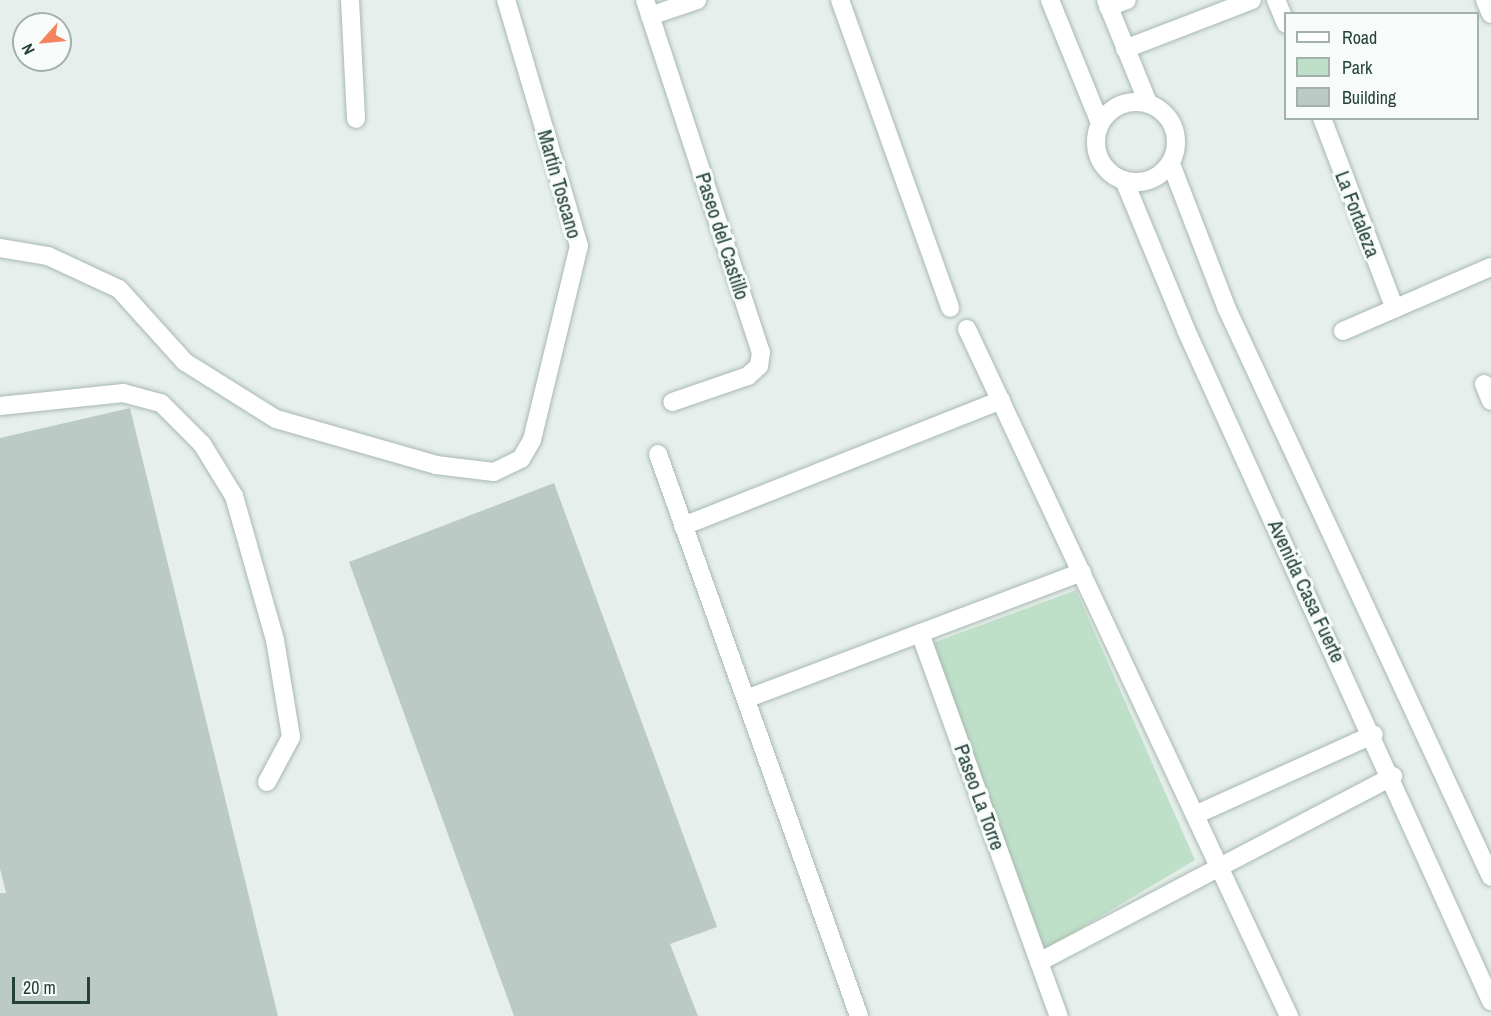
<!DOCTYPE html>
<meta charset="utf-8">
<style>
body{margin:0}
#map{position:relative;width:1491px;height:1016px;overflow:hidden;background:#e6efeb;font-family:"Archivo Narrow",sans-serif}
div>[style]{position:absolute}
.green>*{inset:0;background:#bfe0c8}
.building>*{inset:0;background:#bbcac4}
.roads{filter:drop-shadow(0 0 2px #a8b8b2) drop-shadow(0 0 2px #a8b8b2)}
.minor>*{height:18px;margin:-9px;padding:0 9px;transform-origin:9px;border-radius:9px;background:#fff}
.minor>.ring{margin:-9px;padding:0;box-sizing:content-box;background:none;border:18px solid #fff;border-radius:50%}
span{translate:-50% -50%;white-space:nowrap;text-align:center;line-height:1.15;-webkit-text-stroke:6px #f7fbf9;paint-order:stroke}
.street-label{font-size:20px;color:#24423a}
.legend{position:absolute;left:1284px;top:12px;width:195px;height:108px;box-sizing:border-box;background:#f7fbf9;border:2px solid #a3b1ad;margin:0;padding:8px 10px;list-style:none;font-size:18px;color:#24423a}
.legend li{display:flex;align-items:center;gap:12px;height:30px}
.legend b{width:30px;border:2px solid #a3b1ad}
.north{position:absolute;left:12px;top:12px;width:60px;height:60px;box-sizing:border-box;background:#f7fbf9;border:2px solid #a3b1ad;border-radius:50%;rotate:243deg;font-size:16px;font-weight:700;line-height:24px;text-align:center;color:#24423a}
.north::after{content:'';display:block;margin:auto;width:21px;height:27px;background:#f4845f;clip-path:polygon(50% 0,100% 100%,50% 72%,0 100%)}
.scale{position:absolute;left:12px;top:977px;width:78px;height:27px;box-sizing:border-box;border:3px solid #24423a;border-top:0;padding-left:8px;font-size:18px;line-height:21px;white-space:nowrap;color:#24423a;-webkit-text-stroke:4px #f7fbf9;paint-order:stroke}
</style>
<div id="map">
<div class="green">
<div style="clip-path:polygon(1076px 590px,1195px 860px,1039px 953px,930px 644px)"></div>
</div>
<div class="building">
<div style="clip-path:polygon(130px 408px,278px 1016px,0 1016px,0 893px,6px 893px,0 869px,0 438px)"></div>
<div style="clip-path:polygon(554px 483px,717px 927px,670px 944px,698px 1016px,514px 1016px,349px 562px)"></div>
</div>
<div class="roads">
<div class="minor">
<div style="left:350px;top:0;width:119px;rotate:87.1deg"></div>
<div style="left:645px;top:0;width:371px;rotate:71.8deg"></div>
<div style="left:761px;top:352px;width:14px;rotate:98deg"></div>
<div style="left:759px;top:366px;width:15px;rotate:138deg"></div>
<div style="left:748px;top:376px;width:80px;rotate:161.1deg"></div>
<div style="left:840px;top:0;width:327px;rotate:70.3deg"></div>
<div style="left:1050px;top:0;width:133px;rotate:67.9deg"></div>
<div style="left:1106px;top:0;width:111px;rotate:67.8deg"></div>
<div style="left:1276px;top:0;width:26px;rotate:67deg"></div>
<div style="left:1485px;top:0;width:15px;rotate:67deg"></div>
<div style="left:1108px;top:7px;width:20px;rotate:-20deg"></div>
<div style="left:650px;top:16px;width:50px;rotate:-18.8deg"></div>
<div style="left:1125px;top:49px;width:136px;rotate:-21.1deg"></div>
<div class="ring" style="left:1096px;top:102px;width:62px;height:62px"></div>
<div style="left:1322px;top:118px;width:204px;rotate:69.1deg"></div>
<div style="left:1171px;top:164px;width:155px;rotate:68.9deg"></div>
<div style="left:1227px;top:309px;width:626px;rotate:65.07deg"></div>
<div style="left:1124px;top:180px;width:162px;rotate:67.5deg"></div>
<div style="left:1186px;top:330px;width:737px;rotate:65.56deg"></div>
<div style="left:0;top:248px;width:49px;rotate:9.5deg"></div>
<div style="left:48px;top:256px;width:78px;rotate:24.9deg"></div>
<div style="left:119px;top:289px;width:98px;rotate:47.9deg"></div>
<div style="left:185px;top:362px;width:107px;rotate:32.1deg"></div>
<div style="left:276px;top:419px;width:166px;rotate:16deg"></div>
<div style="left:436px;top:465px;width:58px;rotate:6.9deg"></div>
<div style="left:494px;top:472px;width:30px;rotate:-26deg"></div>
<div style="left:521px;top:459px;width:22px;rotate:-60deg"></div>
<div style="left:532px;top:440px;width:200px;rotate:-76.4deg"></div>
<div style="left:579px;top:246px;width:257px;rotate:-106.5deg"></div>
<div style="left:967px;top:329px;width:759px;rotate:64.89deg"></div>
<div style="left:1343px;top:331px;width:161px;rotate:-23.4deg"></div>
<div style="left:1484px;top:384px;width:18px;rotate:68deg"></div>
<div style="left:0;top:406px;width:124px;rotate:-6deg"></div>
<div style="left:123px;top:393px;width:39px;rotate:15deg"></div>
<div style="left:161px;top:403px;width:58px;rotate:45deg"></div>
<div style="left:202px;top:444px;width:61px;rotate:58.4deg"></div>
<div style="left:234px;top:496px;width:150px;rotate:74.1deg"></div>
<div style="left:275px;top:640px;width:98px;rotate:80.6deg"></div>
<div style="left:291px;top:737px;width:51px;rotate:118.1deg"></div>
<div style="left:658px;top:454px;width:597px;rotate:70.32deg"></div>
<div style="left:683px;top:526px;width:342px;rotate:-21.6deg"></div>
<div style="left:920px;top:633px;width:407px;rotate:70.1deg"></div>
<div style="left:746px;top:699px;width:359px;rotate:-20.7deg"></div>
<div style="left:1195px;top:815px;width:196px;rotate:-24.3deg"></div>
<div style="left:1039px;top:962px;width:400px;rotate:-27.7deg"></div>
</div>
</div>
<div class="street-label">
<span style="left:560px;top:184px;rotate:74deg">Martín Toscano</span>
<span style="left:1358px;top:214px;rotate:69deg">La Fortaleza</span>
<span style="left:723px;top:236px;rotate:72deg">Paseo del Castillo</span>
<span style="left:1307px;top:591px;rotate:65deg">Avenida Casa Fuerte</span>
<span style="left:980px;top:797px;rotate:70deg">Paseo La Torre</span>
</div>
<ul class="legend">
<li><b style="height:8px;background:#fff"></b>Road</li>
<li><b style="height:16px;background:#bfe0c8"></b>Park</li>
<li><b style="height:16px;background:#bbcac4"></b>Building</li>
</ul>
<div class="north">N</div>
<div class="scale">20 m</div>
</div>
